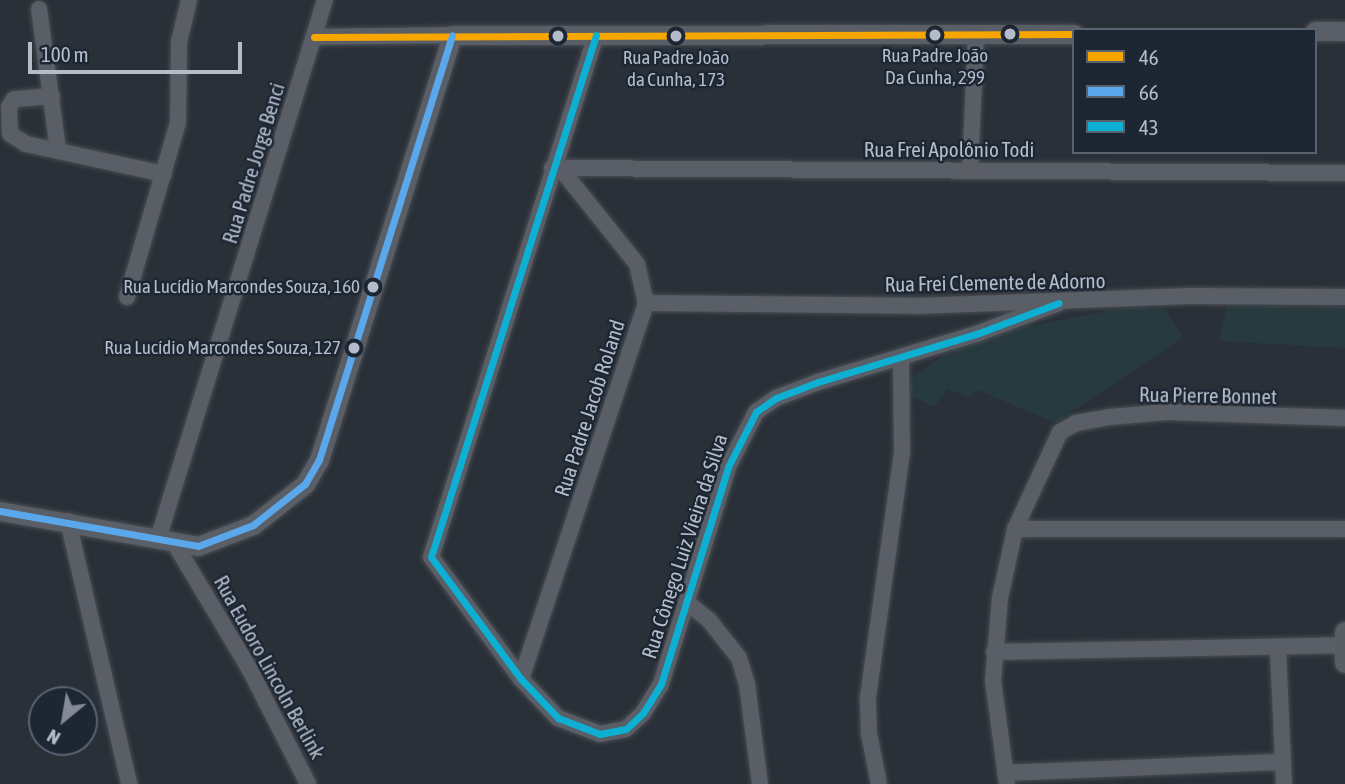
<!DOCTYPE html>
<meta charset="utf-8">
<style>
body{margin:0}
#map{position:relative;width:1345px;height:784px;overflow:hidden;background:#2a3038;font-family:"Asap Condensed",sans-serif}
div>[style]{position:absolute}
.green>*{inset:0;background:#273a3e}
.roads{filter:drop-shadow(0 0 2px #484c53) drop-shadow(0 0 2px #484c53)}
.minor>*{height:16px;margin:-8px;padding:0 8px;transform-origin:8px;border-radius:8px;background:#5a5e66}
.tertiary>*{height:19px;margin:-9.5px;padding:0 9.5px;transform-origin:9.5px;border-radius:9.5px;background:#5a5e66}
.secondary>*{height:21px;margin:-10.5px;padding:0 10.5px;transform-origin:10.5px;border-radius:10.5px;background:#595d64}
.bus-1>*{height:7px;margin:-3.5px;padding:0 3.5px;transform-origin:3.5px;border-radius:3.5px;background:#f7a600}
.bus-2>*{height:7px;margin:-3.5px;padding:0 3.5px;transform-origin:3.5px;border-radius:3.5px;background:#5aa8eb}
.bus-3>*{height:7px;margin:-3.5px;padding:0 3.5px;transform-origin:3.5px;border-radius:3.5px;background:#0dafd3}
.dots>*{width:19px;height:19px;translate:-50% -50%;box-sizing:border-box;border:4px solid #1d2633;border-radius:50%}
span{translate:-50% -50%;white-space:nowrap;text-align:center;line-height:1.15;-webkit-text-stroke:5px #1d2633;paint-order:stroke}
.bus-label{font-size:19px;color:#b4bcc9}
.right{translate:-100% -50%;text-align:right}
.street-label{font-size:21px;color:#b4bcc9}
.legend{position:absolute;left:1072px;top:28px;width:245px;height:126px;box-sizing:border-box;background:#1d2633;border:2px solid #59626f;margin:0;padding:9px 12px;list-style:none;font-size:21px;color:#b4bcc9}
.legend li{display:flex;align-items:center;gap:14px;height:35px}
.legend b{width:35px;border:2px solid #59626f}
.north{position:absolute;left:28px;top:686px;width:70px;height:70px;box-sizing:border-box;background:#1d2633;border:2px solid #59626f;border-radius:50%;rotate:210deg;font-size:19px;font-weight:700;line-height:28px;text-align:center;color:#b4bcc9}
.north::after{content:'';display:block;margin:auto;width:24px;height:32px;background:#848b96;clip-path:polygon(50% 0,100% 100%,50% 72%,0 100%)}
.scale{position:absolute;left:28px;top:42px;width:214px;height:32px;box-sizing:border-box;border:4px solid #b4bcc9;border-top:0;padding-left:9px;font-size:21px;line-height:24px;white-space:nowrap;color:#b4bcc9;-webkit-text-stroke:5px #1d2633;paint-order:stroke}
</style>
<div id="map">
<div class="green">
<div style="clip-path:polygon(1227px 306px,1345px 307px,1345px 348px,1219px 341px)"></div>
<div style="clip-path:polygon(1128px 307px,1164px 309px,1183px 337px,1055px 423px,978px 390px,968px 397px,947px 389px,934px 407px,907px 394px,913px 377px,950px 351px,1003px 331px)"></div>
</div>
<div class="roads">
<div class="minor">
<div style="left:39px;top:9px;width:142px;rotate:82.3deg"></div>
<div style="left:596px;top:35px;width:547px;rotate:107.54deg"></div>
<div style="left:431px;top:557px;width:152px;rotate:53.6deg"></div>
<div style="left:521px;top:679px;width:54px;rotate:46.5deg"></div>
<div style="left:558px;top:718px;width:45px;rotate:20.9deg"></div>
<div style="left:600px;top:734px;width:26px;rotate:-11deg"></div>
<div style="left:626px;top:729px;width:23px;rotate:-43deg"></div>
<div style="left:643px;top:713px;width:34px;rotate:-58deg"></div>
<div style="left:661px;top:684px;width:227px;rotate:-72.8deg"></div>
<div style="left:728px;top:467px;width:62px;rotate:-63deg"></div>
<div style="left:756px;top:412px;width:24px;rotate:-35deg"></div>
<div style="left:776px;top:398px;width:45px;rotate:-20.9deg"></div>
<div style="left:818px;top:382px;width:168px;rotate:-16.9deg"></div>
<div style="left:979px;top:333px;width:85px;rotate:-20.6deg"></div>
<div style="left:314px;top:37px;width:138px;rotate:-0.8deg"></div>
<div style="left:52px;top:96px;width:38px;rotate:175deg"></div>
<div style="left:14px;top:99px;width:9px;rotate:122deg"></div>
<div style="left:9px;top:107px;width:27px;rotate:88deg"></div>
<div style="left:10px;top:134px;width:19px;rotate:32deg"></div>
<div style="left:26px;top:144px;width:141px;rotate:12.3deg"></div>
<div style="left:552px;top:168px;width:793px;rotate:0.36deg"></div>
<div style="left:970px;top:169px;width:134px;rotate:-87.4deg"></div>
<div style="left:127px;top:297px;width:181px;rotate:-73.7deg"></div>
<div style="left:178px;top:123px;width:81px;rotate:-89.3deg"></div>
<div style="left:179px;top:42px;width:43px;rotate:-76.6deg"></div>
<div style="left:646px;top:303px;width:270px;rotate:0.6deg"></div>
<div style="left:916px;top:306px;width:275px;rotate:-2.1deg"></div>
<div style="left:1191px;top:296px;width:154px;rotate:0.4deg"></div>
<div style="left:68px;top:521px;width:270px;rotate:76.9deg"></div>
<div style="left:1015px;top:529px;width:330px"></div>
<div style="left:158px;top:539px;width:564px;rotate:-72.79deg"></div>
<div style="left:175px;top:544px;width:144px;rotate:59.2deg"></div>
<div style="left:249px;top:668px;width:130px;rotate:63deg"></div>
<div style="left:689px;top:604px;width:26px;rotate:39deg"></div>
<div style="left:709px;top:620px;width:48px;rotate:51.7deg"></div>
<div style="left:739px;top:658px;width:27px;rotate:73deg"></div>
<div style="left:747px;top:684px;width:101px;rotate:82.6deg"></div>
<div style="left:1278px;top:648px;width:136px;rotate:87.5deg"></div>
<div style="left:994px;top:652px;width:349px;rotate:-1.1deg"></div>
<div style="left:521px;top:679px;width:396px;rotate:-71.6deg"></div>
<div style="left:646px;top:303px;width:40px;rotate:-103deg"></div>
<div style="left:637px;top:264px;width:122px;rotate:-128.7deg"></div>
<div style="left:1005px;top:773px;width:278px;rotate:-2.3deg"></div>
<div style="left:879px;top:784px;width:51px;rotate:-101.3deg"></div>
<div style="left:869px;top:734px;width:37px;rotate:-92deg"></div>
<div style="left:868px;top:697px;width:246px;rotate:-82.1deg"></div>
<div style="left:902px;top:453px;width:96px;rotate:-90.6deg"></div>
<div style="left:1007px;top:784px;width:104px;rotate:-97.7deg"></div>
<div style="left:993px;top:681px;width:83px;rotate:-85.2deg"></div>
<div style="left:1000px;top:598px;width:71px;rotate:-77.7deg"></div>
<div style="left:1015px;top:529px;width:107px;rotate:-65.1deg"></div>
<div style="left:1060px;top:432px;width:18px;rotate:-29deg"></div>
<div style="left:1076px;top:423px;width:35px;rotate:-10deg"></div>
<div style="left:1110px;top:417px;width:57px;rotate:-5deg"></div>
<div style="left:1167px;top:412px;width:178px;rotate:1.9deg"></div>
</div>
<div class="tertiary">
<div style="left:1315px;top:31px;width:30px"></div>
<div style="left:0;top:511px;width:201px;rotate:10deg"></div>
<div style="left:198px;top:546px;width:59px;rotate:-20.9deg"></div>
<div style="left:253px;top:525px;width:66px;rotate:-38.3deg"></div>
<div style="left:305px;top:484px;width:28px;rotate:-60deg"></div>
<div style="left:319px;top:460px;width:445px;rotate:-72.6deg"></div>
<div style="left:452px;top:35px;width:622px;rotate:-0.09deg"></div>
</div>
<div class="secondary">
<div style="left:1345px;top:632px;width:30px;rotate:90deg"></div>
</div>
</div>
<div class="bus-1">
<div style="left:314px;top:37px;width:760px;rotate:-0.23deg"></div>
</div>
<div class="bus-2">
<div style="left:0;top:511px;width:201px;rotate:10deg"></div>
<div style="left:198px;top:546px;width:59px;rotate:-20.9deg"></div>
<div style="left:253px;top:525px;width:66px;rotate:-38.3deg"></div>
<div style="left:305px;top:484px;width:28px;rotate:-60deg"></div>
<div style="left:319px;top:460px;width:445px;rotate:-72.6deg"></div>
</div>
<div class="bus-3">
<div style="left:596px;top:35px;width:547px;rotate:107.54deg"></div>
<div style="left:431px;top:557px;width:152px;rotate:53.6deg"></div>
<div style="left:521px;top:679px;width:54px;rotate:46.5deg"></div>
<div style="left:558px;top:718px;width:45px;rotate:20.9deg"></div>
<div style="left:600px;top:734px;width:26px;rotate:-11deg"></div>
<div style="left:626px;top:729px;width:23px;rotate:-43deg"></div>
<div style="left:643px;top:713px;width:34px;rotate:-58deg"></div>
<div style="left:661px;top:684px;width:227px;rotate:-72.8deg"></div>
<div style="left:728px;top:467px;width:62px;rotate:-63deg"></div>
<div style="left:756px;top:412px;width:24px;rotate:-35deg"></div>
<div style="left:776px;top:398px;width:45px;rotate:-20.9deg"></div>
<div style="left:818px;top:382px;width:168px;rotate:-16.9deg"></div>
<div style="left:979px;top:333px;width:85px;rotate:-20.6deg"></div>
</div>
<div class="dots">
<div style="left:1010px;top:34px;background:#b4bcc9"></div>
<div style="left:935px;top:35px;background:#b4bcc9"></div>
<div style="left:558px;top:36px;background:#b4bcc9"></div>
<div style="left:676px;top:36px;background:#b4bcc9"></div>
<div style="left:373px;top:287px;background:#b4bcc9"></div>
<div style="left:354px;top:348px;background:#b4bcc9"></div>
</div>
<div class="bus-label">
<span style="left:935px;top:67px">Rua Padre João<br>Da Cunha, 299</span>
<span style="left:676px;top:69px">Rua Padre João<br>da Cunha, 173</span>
<span class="right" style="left:360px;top:287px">Rua Lucídio Marcondes Souza, 160</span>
<span class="right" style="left:341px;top:348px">Rua Lucídio Marcondes Souza, 127</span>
</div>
<div class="street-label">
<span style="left:949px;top:149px">Rua Frei Apolônio Todi</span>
<span style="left:253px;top:163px;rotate:-73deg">Rua Padre Jorge Benci</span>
<span style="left:995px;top:282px;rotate:-1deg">Rua Frei Clemente de Adorno</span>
<span style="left:1208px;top:395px;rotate:1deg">Rua Pierre Bonnet</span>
<span style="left:589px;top:408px;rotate:-72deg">Rua Padre Jacob Roland</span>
<span style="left:684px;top:546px;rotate:-72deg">Rua Cônego Luiz Vieira da Silva</span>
<span style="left:270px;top:667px;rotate:61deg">Rua Eudoro Lincoln Berlink</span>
</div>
<ul class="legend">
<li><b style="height:9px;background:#f7a600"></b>46</li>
<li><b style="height:9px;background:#5aa8eb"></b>66</li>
<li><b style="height:9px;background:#0dafd3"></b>43</li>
</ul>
<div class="north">N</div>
<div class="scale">100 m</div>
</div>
